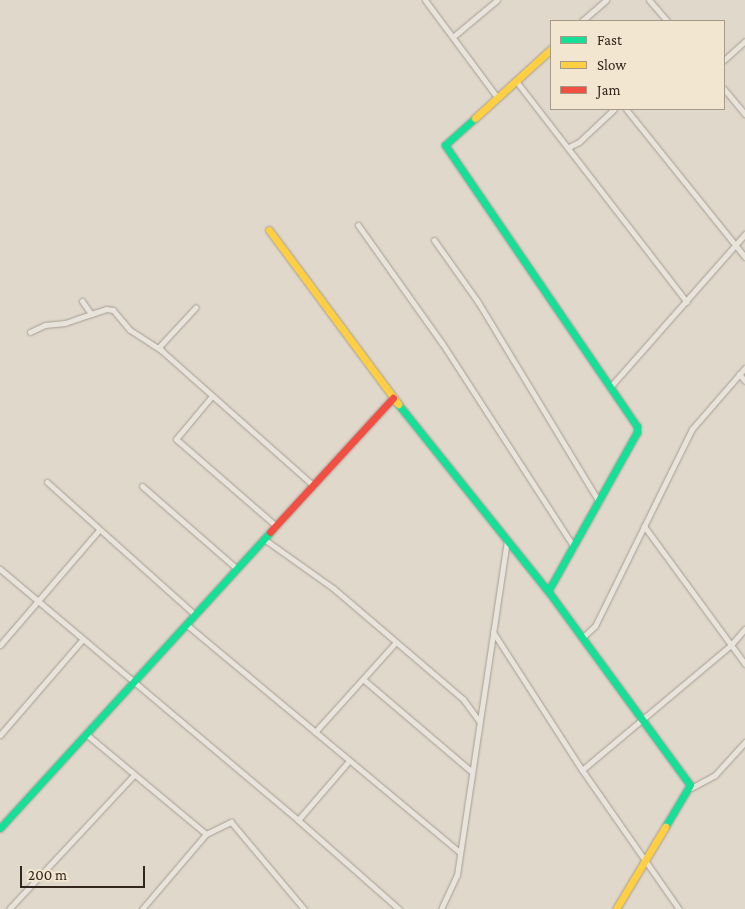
<!DOCTYPE html>
<style>
body{margin:0}
#map{position:relative;width:745px;height:909px;overflow:hidden;background:#e0d8ca;font-family:"Crimson Pro",serif}
div>[style]{position:absolute}
.roads{filter:drop-shadow(0 0 1px #a59d94) drop-shadow(0 0 1px #a59d94)}
.street>*{height:5px;margin:-2.5px;padding:0 2.5px;transform-origin:2.5px;border-radius:2.5px;background:#e8e4dc}
.fast>*{height:7px;margin:-3.5px;padding:0 3.5px;transform-origin:3.5px;border-radius:3.5px;background:#16e098}
.slow>*{height:7px;margin:-3.5px;padding:0 3.5px;transform-origin:3.5px;border-radius:3.5px;background:#ffcf43}
.jam>*{height:7px;margin:-3.5px;padding:0 3.5px;transform-origin:3.5px;border-radius:3.5px;background:#f24e42}
span{translate:-50% -50%;white-space:nowrap;text-align:center;line-height:1.15;-webkit-text-stroke:4.5px #f2e6d0;paint-order:stroke}
.legend{position:absolute;left:550px;top:20px;width:175px;height:90px;box-sizing:border-box;background:#f2e6d0;border:1px solid #a59988;margin:0;padding:6px 9px;list-style:none;font-size:15px;color:#32261d}
.legend li{display:flex;align-items:center;gap:10px;height:25px}
.legend b{width:25px;border:1px solid #a59988}
.scale{position:absolute;left:20px;top:866px;width:125px;height:22px;box-sizing:border-box;border:2px solid #32261d;border-top:0;padding-left:6px;font-size:15px;line-height:18px;white-space:nowrap;color:#32261d;-webkit-text-stroke:4px #f2e6d0;paint-order:stroke}
</style>
<div id="map">
<div class="roads">
<div class="street">
<div style="left:425px;top:0;width:121px;rotate:53.4deg"></div>
<div style="left:649px;top:0;width:28px;rotate:49deg"></div>
<div style="left:582px;top:21px;width:32px;rotate:-41deg"></div>
<div style="left:454px;top:36px;width:56px;rotate:-39.9deg"></div>
<div style="left:724px;top:60px;width:28px;rotate:-42deg"></div>
<div style="left:516px;top:81px;width:279px;rotate:52.3deg"></div>
<div style="left:724px;top:89px;width:33px;rotate:50deg"></div>
<div style="left:626px;top:109px;width:190px;rotate:51.2deg"></div>
<div style="left:569px;top:147px;width:11px;rotate:-27deg"></div>
<div style="left:579px;top:142px;width:48px;rotate:-43.3deg"></div>
<div style="left:358px;top:225px;width:145px;rotate:54.6deg"></div>
<div style="left:442px;top:343px;width:243px;rotate:57.1deg"></div>
<div style="left:434px;top:240px;width:76px;rotate:54.6deg"></div>
<div style="left:478px;top:302px;width:234px;rotate:58.8deg"></div>
<div style="left:82px;top:301px;width:16px;rotate:55deg"></div>
<div style="left:91px;top:314px;width:16px;rotate:-18deg"></div>
<div style="left:106px;top:309px;width:7px;rotate:8deg"></div>
<div style="left:113px;top:310px;width:26px;rotate:50deg"></div>
<div style="left:130px;top:330px;width:38px;rotate:33deg"></div>
<div style="left:162px;top:351px;width:5px;rotate:-127deg"></div>
<div style="left:159px;top:347px;width:54px;rotate:-47.2deg"></div>
<div style="left:30px;top:332px;width:17px;rotate:-25deg"></div>
<div style="left:45px;top:325px;width:20px;rotate:-6deg"></div>
<div style="left:65px;top:323px;width:28px;rotate:-19deg"></div>
<div style="left:162px;top:351px;width:200px;rotate:41.6deg"></div>
<div style="left:739px;top:374px;width:9px;rotate:49deg"></div>
<div style="left:611px;top:386px;width:203px;rotate:-48.6deg"></div>
<div style="left:212px;top:396px;width:56px;rotate:129.9deg"></div>
<div style="left:176px;top:439px;width:131px;rotate:41deg"></div>
<div style="left:47px;top:482px;width:199px;rotate:41.9deg"></div>
<div style="left:142px;top:486px;width:125px;rotate:41.1deg"></div>
<div style="left:644px;top:526px;width:171px;rotate:53.8deg"></div>
<div style="left:264px;top:539px;width:85px;rotate:35.4deg"></div>
<div style="left:333px;top:588px;width:171px;rotate:40.5deg"></div>
<div style="left:463px;top:699px;width:27px;rotate:54deg"></div>
<div style="left:0;top:569px;width:390px;rotate:40.1deg"></div>
<div style="left:298px;top:820px;width:78px;rotate:-49.2deg"></div>
<div style="left:187px;top:625px;width:354px;rotate:39.8deg"></div>
<div style="left:493px;top:632px;width:164px;rotate:57.2deg"></div>
<div style="left:582px;top:770px;width:169px;rotate:55.1deg"></div>
<div style="left:583px;top:637px;width:16px;rotate:-43deg"></div>
<div style="left:595px;top:626px;width:220px;rotate:-63.8deg"></div>
<div style="left:692px;top:429px;width:81px;rotate:-49deg"></div>
<div style="left:0;top:645px;width:150px;rotate:-49.3deg"></div>
<div style="left:364px;top:680px;width:140px;rotate:40.4deg"></div>
<div style="left:315px;top:732px;width:121px;rotate:-48deg"></div>
<div style="left:86px;top:734px;width:156px;rotate:39.8deg"></div>
<div style="left:0;top:735px;width:127px;rotate:-49.2deg"></div>
<div style="left:582px;top:770px;width:193px;rotate:-40deg"></div>
<div style="left:730px;top:646px;width:23px;rotate:-49deg"></div>
<div style="left:691px;top:788px;width:27px;rotate:-28deg"></div>
<div style="left:715px;top:775px;width:45px;rotate:-47.7deg"></div>
<div style="left:298px;top:820px;width:135px;rotate:41.4deg"></div>
<div style="left:9px;top:909px;width:183px;rotate:-47deg"></div>
<div style="left:142px;top:909px;width:99px;rotate:-49.5deg"></div>
<div style="left:206px;top:834px;width:28px;rotate:-26deg"></div>
<div style="left:231px;top:822px;width:114px;rotate:50deg"></div>
<div style="left:441px;top:909px;width:38px;rotate:-65deg"></div>
<div style="left:457px;top:875px;width:338px;rotate:-81.5deg"></div>
</div>
<div class="fast">
<div style="left:475px;top:118px;width:40px;rotate:138deg"></div>
<div style="left:445px;top:145px;width:340px;rotate:55.7deg"></div>
<div style="left:637px;top:426px;width:6px;rotate:90deg"></div>
<div style="left:637px;top:432px;width:182px;rotate:119.2deg"></div>
<div style="left:398px;top:404px;width:240px;rotate:51.3deg"></div>
<div style="left:548px;top:591px;width:240px;rotate:53.8deg"></div>
<div style="left:690px;top:785px;width:49px;rotate:120.8deg"></div>
<div style="left:0;top:828px;width:401px;rotate:-47.6deg"></div>
</div>
<div class="slow">
<div style="left:475px;top:118px;width:103px;rotate:-42.2deg"></div>
<div style="left:269px;top:230px;width:217px;rotate:53.4deg"></div>
<div style="left:616px;top:909px;width:96px;rotate:-59.1deg"></div>
</div>
<div class="jam">
<div style="left:270px;top:532px;width:182px;rotate:-47.5deg"></div>
</div>
</div>
<ul class="legend">
<li><b style="height:6px;background:#16e098"></b>Fast</li>
<li><b style="height:6px;background:#ffcf43"></b>Slow</li>
<li><b style="height:6px;background:#f24e42"></b>Jam</li>
</ul>
<div class="scale">200 m</div>
</div>
